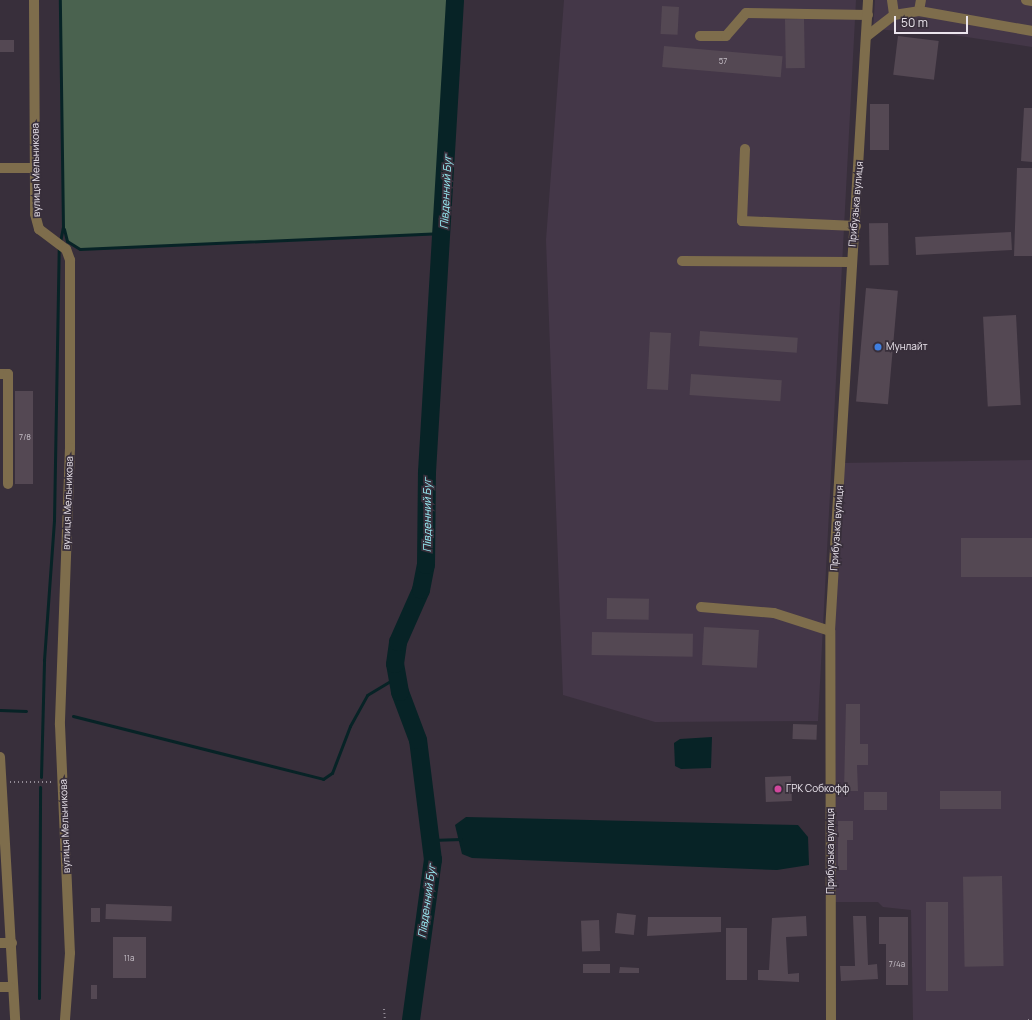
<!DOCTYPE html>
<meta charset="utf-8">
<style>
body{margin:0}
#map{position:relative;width:1032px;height:1020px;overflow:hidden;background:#382f3b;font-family:Manrope,sans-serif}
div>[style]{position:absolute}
.built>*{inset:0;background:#443748}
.green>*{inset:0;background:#4a624f}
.water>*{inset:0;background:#072326}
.stream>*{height:3px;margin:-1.5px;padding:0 1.5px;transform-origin:1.5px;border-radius:1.5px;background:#072326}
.river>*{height:18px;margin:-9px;padding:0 9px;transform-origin:9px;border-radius:9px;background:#072326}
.building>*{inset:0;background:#544853;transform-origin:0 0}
.path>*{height:2px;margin-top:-1px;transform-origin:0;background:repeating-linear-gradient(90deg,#928b95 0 1px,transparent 0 4px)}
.minor>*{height:10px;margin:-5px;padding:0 5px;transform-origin:5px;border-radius:5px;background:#7e6d4c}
.dots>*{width:11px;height:11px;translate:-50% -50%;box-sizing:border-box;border:2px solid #382f3b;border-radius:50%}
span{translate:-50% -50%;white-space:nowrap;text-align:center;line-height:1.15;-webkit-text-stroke:3.5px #382f3b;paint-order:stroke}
.number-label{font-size:8px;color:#c5bec6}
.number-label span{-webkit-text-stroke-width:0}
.street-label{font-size:10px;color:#ebe5ed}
.poi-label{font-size:10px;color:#ebe5ed}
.left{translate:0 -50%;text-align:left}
.water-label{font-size:11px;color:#99f1f9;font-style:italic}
.scale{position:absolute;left:894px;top:16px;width:74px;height:18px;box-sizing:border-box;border:2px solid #ebe5ed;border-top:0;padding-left:5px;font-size:12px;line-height:14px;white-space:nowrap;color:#ebe5ed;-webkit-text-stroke:3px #382f3b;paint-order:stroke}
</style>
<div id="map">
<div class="built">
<div style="clip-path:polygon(564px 0,856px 0,818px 721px,655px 722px,563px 695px,546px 240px)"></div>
<div style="clip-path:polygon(875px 0,1032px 0,1032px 47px,953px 35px,873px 29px)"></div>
<div style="clip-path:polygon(1032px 460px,1032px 1020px,913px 1020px,911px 910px,883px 907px,878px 902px,831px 902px,831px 722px,841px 463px)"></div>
</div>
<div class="green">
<div style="clip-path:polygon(60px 0,455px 0,444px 233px,80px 249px,67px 241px,63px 227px)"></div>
</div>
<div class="water">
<div style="clip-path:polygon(712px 737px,711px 768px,681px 769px,675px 766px,674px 743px,680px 739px)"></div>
<div style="clip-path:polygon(466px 817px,798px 825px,808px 837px,809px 865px,777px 870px,472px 858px,462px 854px,455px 825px)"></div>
</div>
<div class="stream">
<div style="left:64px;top:229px;width:12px;rotate:76deg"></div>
<div style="left:67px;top:241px;width:15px;rotate:32deg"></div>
<div style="left:80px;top:249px;width:364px;rotate:-2.5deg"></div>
<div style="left:60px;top:242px;width:15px;rotate:-79deg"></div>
<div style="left:63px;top:227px;width:227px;rotate:-90.8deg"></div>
<div style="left:0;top:710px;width:26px;rotate:2deg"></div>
<div style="left:73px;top:716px;width:258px;rotate:14.1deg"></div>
<div style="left:323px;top:779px;width:11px;rotate:-34deg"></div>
<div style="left:332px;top:773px;width:50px;rotate:-69deg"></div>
<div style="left:350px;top:726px;width:35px;rotate:-61deg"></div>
<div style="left:367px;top:695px;width:35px;rotate:-31deg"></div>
<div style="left:41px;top:777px;width:117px;rotate:-88.5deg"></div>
<div style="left:44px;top:660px;width:140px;rotate:-85.9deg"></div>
<div style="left:54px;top:520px;width:273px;rotate:-89deg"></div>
<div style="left:431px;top:840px;width:30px;rotate:-2deg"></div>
<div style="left:39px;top:998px;width:211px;rotate:-89.7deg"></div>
</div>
<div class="river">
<div style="left:411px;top:1020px;width:162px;rotate:-82.2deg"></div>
<div style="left:433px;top:860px;width:121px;rotate:-97.1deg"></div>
<div style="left:418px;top:740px;width:51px;rotate:-110.6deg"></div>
<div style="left:400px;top:692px;width:28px;rotate:-100deg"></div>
<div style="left:395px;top:664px;width:22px;rotate:-82deg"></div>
<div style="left:398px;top:642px;width:57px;rotate:-66.1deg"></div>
<div style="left:421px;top:590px;width:25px;rotate:-79deg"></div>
<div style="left:426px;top:565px;width:93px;rotate:-89.4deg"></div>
<div style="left:427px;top:472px;width:473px;rotate:-86.6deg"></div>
</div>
<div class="building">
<div style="left:662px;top:6px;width:17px;height:28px;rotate:3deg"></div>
<div style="left:804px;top:19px;width:49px;height:19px;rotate:89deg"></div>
<div style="left:898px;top:36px;width:41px;height:39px;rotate:7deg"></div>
<div style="left:0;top:40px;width:14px;height:12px"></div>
<div style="left:664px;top:46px;width:119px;height:21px;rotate:5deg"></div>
<div style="left:870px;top:104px;width:19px;height:46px"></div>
<div style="clip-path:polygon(1024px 108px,1032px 108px,1032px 162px,1021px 161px)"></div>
<div style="clip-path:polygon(1017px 168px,1032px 168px,1032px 256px,1014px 256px)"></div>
<div style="left:888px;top:223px;width:42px;height:19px;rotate:89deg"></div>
<div style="left:1011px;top:232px;width:18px;height:96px;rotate:87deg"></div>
<div style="left:866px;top:288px;width:32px;height:114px;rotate:5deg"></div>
<div style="left:1016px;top:315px;width:90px;height:33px;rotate:87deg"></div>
<div style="left:700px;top:331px;width:98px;height:15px;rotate:4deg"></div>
<div style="left:650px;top:332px;width:21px;height:57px;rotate:3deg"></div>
<div style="left:691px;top:374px;width:91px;height:21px;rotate:4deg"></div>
<div style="left:15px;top:391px;width:18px;height:93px"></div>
<div style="left:961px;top:538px;width:71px;height:39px"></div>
<div style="left:607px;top:598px;width:42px;height:21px;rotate:1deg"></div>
<div style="left:704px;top:627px;width:55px;height:38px;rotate:3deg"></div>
<div style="left:592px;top:632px;width:101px;height:23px;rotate:1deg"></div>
<div style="clip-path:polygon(846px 704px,860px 704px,860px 744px,868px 744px,868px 765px,857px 765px,858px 791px,844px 791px)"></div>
<div style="left:793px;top:724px;width:24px;height:15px;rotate:2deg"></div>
<div style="left:791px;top:776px;width:25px;height:26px;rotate:88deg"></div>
<div style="left:940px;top:791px;width:61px;height:18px"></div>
<div style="left:864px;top:792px;width:23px;height:18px"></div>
<div style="clip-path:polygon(838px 821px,853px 821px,853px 840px,847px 840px,847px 870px,838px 870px)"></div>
<div style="left:1002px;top:876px;width:90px;height:39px;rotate:89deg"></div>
<div style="left:926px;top:902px;width:22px;height:89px"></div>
<div style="left:106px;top:904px;width:66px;height:15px;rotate:2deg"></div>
<div style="left:91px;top:908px;width:9px;height:14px"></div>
<div style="left:617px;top:913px;width:19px;height:20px;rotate:6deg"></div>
<div style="clip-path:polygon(806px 916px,807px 936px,786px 937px,788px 974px,799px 973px,799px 982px,758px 980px,758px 970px,769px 970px,772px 918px)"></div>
<div style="clip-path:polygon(853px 916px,866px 916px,868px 965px,877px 964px,878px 979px,841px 981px,840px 966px,855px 966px)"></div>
<div style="clip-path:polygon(648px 917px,721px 917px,721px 932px,647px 936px)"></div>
<div style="clip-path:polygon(879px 917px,908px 917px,908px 985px,886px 985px,886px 944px,879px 944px)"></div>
<div style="left:599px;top:920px;width:31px;height:18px;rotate:88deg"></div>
<div style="left:726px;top:928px;width:21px;height:52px"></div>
<div style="left:113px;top:937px;width:33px;height:41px"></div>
<div style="left:583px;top:964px;width:27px;height:9px"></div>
<div style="clip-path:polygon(620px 967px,639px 968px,639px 973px,619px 973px)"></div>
<div style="left:91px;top:985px;width:6px;height:14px"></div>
</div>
<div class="path">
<div style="left:10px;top:782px;width:44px"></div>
<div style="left:384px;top:1009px;width:11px;rotate:85deg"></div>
<div style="left:1028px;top:1020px;width:4px"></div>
</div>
<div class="minor">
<div style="left:34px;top:0;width:214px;rotate:89.7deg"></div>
<div style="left:35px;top:214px;width:16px;rotate:75deg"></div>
<div style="left:39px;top:229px;width:34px;rotate:37deg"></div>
<div style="left:66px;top:249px;width:12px;rotate:70deg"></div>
<div style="left:70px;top:260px;width:188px;rotate:90deg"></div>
<div style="left:70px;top:448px;width:277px;rotate:92.1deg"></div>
<div style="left:60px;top:725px;width:228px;rotate:87.5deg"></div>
<div style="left:70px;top:953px;width:67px;rotate:94.3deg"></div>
<div style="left:892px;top:0;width:15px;rotate:82deg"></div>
<div style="left:1026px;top:0;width:6px;rotate:9deg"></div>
<div style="left:919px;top:11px;width:11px;rotate:-80deg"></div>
<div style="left:700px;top:36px;width:26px"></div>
<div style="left:726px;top:36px;width:30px;rotate:-49deg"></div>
<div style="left:746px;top:13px;width:122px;rotate:0.9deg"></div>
<div style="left:867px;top:36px;width:34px;rotate:-38deg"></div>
<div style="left:894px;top:15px;width:25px;rotate:-9deg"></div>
<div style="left:919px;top:11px;width:115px;rotate:10deg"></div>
<div style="left:745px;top:149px;width:72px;rotate:92.4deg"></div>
<div style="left:742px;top:221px;width:114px;rotate:2.5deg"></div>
<div style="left:0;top:168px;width:35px"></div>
<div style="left:682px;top:261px;width:169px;rotate:0.3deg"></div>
<div style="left:0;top:374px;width:8px"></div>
<div style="left:8px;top:374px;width:110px;rotate:90deg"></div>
<div style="left:701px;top:607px;width:73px;rotate:4.7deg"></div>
<div style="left:774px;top:613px;width:59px;rotate:17.8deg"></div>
<div style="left:0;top:757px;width:263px;rotate:86.7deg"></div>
<div style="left:0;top:943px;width:12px"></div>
<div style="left:0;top:987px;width:10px"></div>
<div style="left:831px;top:1020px;width:389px;rotate:-90.1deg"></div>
<div style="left:830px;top:631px;width:632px;rotate:-86.55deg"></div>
</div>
<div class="dots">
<div style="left:878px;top:347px;background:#3f7fe0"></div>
<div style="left:778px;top:789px;background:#d1479c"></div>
</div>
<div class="number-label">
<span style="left:723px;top:61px">57</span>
<span style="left:25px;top:437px">7/8</span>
<span style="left:129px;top:958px">11а</span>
<span style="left:897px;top:964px">7/4а</span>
</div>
<div class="street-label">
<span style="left:36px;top:170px;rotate:-91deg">вулиця Мельникова</span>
<span style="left:856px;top:204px;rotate:-85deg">Прибузька вулиця</span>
<span style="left:68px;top:503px;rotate:-88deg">вулиця Мельникова</span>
<span style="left:837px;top:528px;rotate:-86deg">Прибузька вулиця</span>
<span style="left:65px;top:826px;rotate:-92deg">вулиця Мельникова</span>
<span style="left:831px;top:851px;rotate:-90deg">Прибузька вулиця</span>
</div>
<div class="poi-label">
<span class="left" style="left:886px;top:347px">Мунлайт</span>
<span class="left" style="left:786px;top:789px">ГРК Собкофф</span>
</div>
<div class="water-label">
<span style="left:446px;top:192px;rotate:-87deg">Південний Буг</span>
<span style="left:427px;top:515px;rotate:-90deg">Південний Буг</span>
<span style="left:427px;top:901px;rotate:-82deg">Південний Буг</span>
</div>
<div class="scale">50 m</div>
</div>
